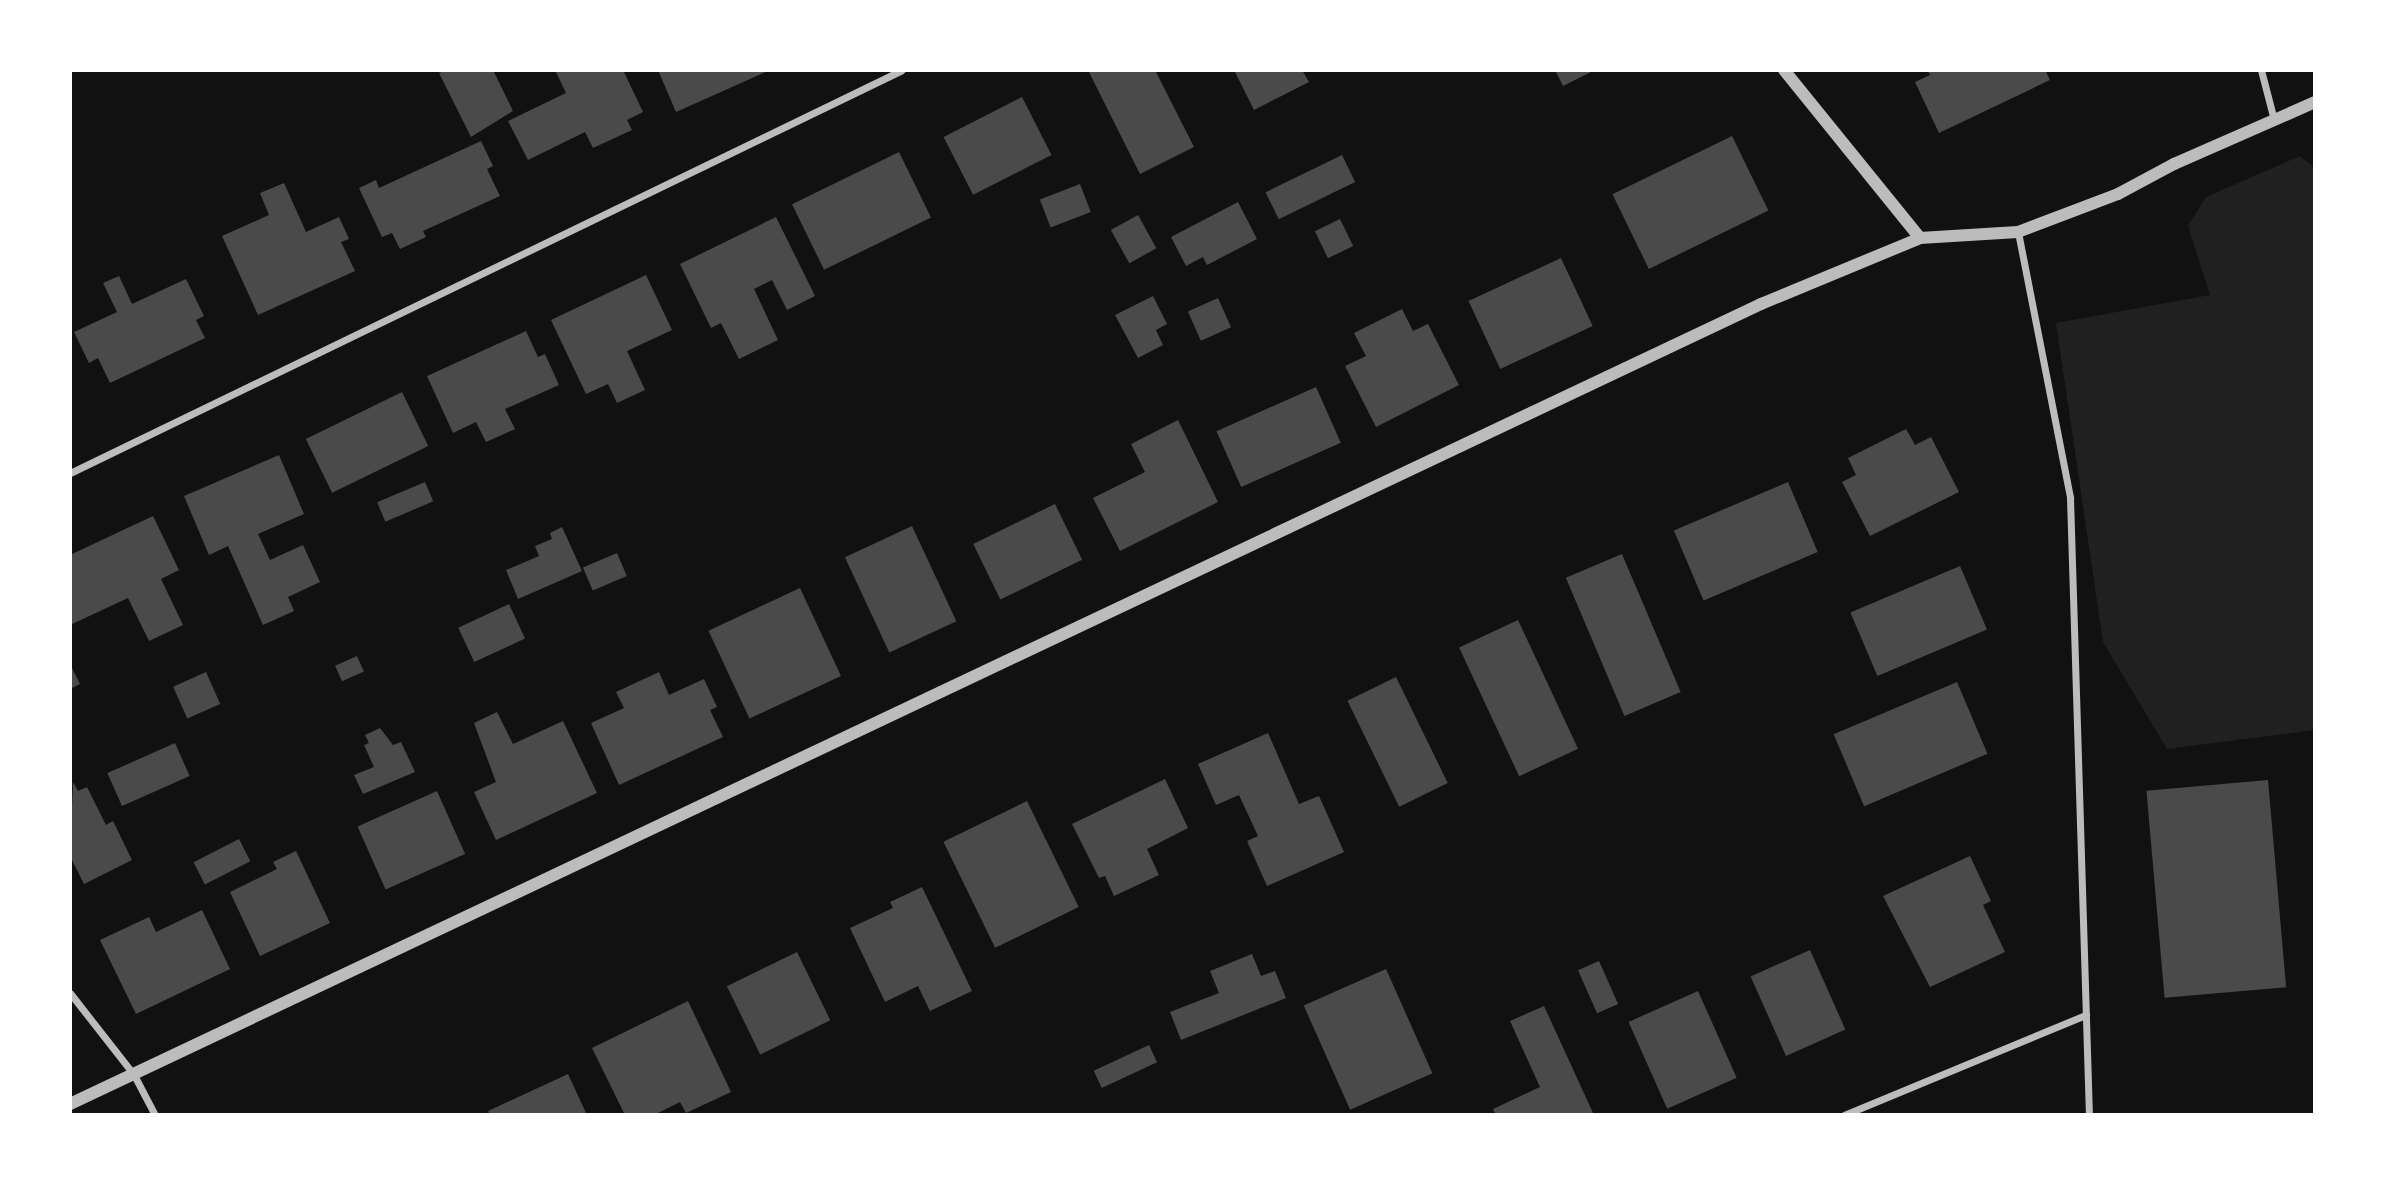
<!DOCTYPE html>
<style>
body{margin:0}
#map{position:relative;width:2385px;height:1185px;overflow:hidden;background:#111;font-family:Poppins,sans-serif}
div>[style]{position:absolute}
.green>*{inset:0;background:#202020}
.building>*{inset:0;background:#4a4a4a;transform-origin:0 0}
.minor>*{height:7px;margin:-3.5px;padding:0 3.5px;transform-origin:3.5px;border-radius:3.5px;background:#bcbcbc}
.tertiary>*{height:12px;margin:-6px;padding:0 6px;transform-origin:6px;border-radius:6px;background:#bcbcbc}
span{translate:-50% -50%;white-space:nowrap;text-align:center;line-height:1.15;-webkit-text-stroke:7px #fff;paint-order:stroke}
.frame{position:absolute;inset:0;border:72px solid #fff;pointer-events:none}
</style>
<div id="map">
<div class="green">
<div style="clip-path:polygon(2300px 156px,2315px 168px,2315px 730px,2167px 749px,2103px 642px,2056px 323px,2210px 295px,2188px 226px,2206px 197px)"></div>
</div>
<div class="building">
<div style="clip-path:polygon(445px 70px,493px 70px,513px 111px,471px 137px,439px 73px)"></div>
<div style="clip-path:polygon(555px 70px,623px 70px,643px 112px,627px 120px,632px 130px,593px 148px,585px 132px,528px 160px,508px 121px,566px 93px)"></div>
<div style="clip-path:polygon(658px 70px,770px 70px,676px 112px)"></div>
<div style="clip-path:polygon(1088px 70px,1155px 70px,1194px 147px,1140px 174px)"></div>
<div style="clip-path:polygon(1234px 70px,1302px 70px,1309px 82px,1254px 110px)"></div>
<div style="clip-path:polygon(1555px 70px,1595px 70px,1563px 86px)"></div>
<div style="clip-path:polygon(1927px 70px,2045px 70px,2050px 80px,1939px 133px,1915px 82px,1930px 75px)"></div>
<div style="left:1022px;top:97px;width:65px;height:88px;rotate:63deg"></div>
<div style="left:1732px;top:136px;width:83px;height:133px;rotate:64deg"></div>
<div style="clip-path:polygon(481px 141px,493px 166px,487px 169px,500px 196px,423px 231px,426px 237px,400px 249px,392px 233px,382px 237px,359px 188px,376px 180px,379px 188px)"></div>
<div style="left:899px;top:152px;width:73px;height:119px;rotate:64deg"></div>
<div style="left:1342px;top:155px;width:30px;height:85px;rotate:64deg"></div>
<div style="clip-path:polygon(284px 183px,306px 232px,339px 217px,349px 239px,341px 242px,355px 271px,258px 315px,222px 236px,269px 215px,260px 193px)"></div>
<div style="left:1080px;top:184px;width:30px;height:43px;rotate:69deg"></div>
<div style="clip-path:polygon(1238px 202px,1257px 239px,1207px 265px,1203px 257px,1186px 266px,1171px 237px)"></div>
<div style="left:1138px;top:215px;width:38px;height:31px;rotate:61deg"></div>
<div style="clip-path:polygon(776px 217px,815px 296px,787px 310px,772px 280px,754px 289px,778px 340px,739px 359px,721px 323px,711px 328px,680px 264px)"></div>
<div style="left:1340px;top:219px;width:30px;height:28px;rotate:64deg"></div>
<div style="left:1561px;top:258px;width:75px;height:102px;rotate:65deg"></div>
<div style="clip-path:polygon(646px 275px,672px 330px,627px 351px,645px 390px,617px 403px,608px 384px,586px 394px,551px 320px)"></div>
<div style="clip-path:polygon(119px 276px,132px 304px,186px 279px,204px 316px,196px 320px,205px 338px,110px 383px,98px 358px,89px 363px,74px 332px,117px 312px,103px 283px)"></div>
<div style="clip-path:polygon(1153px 296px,1167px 324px,1156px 330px,1163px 345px,1138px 358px,1115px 315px)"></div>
<div style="left:1218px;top:298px;width:32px;height:33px;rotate:66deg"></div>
<div style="clip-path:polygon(1402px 309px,1413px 331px,1428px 324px,1459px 385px,1376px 427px,1345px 366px,1366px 356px,1354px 333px)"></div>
<div style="clip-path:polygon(526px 331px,538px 357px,545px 354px,559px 385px,505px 409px,515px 429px,486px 442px,476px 422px,453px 433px,427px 376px)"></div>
<div style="left:1316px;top:387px;width:61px;height:109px;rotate:66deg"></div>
<div style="left:402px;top:392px;width:60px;height:107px;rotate:64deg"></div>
<div style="clip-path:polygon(1178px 420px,1218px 502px,1120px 551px,1093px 498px,1145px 472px,1131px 444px)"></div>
<div style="clip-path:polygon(1906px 429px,1915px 445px,1931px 437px,1959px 492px,1870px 536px,1842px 482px,1856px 475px,1848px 458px)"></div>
<div style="clip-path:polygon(279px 455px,304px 514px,258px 534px,270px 560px,303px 545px,320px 582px,288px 597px,294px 611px,263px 625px,228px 546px,209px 555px,184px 496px)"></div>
<div style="left:425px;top:482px;width:21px;height:52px;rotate:67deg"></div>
<div style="left:1788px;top:482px;width:76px;height:124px;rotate:67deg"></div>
<div style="left:1055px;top:504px;width:62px;height:91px;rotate:64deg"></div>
<div style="clip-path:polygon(153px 516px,179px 570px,161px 579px,183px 625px,149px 641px,128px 598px,70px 625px,70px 555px)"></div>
<div style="left:912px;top:526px;width:105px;height:74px;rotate:65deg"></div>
<div style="clip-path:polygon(562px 527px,582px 571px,518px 599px,506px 570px,539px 556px,535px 546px,552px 539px,550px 533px)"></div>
<div style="left:617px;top:553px;width:25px;height:37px;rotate:67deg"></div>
<div style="left:1622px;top:554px;width:150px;height:61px;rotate:67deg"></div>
<div style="left:1960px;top:566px;width:69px;height:119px;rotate:67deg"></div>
<div style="left:800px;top:588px;width:97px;height:101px;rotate:65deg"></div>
<div style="left:509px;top:604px;width:38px;height:56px;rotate:65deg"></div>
<div style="left:1518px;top:620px;width:142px;height:65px;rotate:65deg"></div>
<div style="left:357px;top:656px;width:17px;height:24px;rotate:66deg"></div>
<div style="clip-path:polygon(70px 664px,80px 684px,70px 689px)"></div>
<div style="left:206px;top:672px;width:35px;height:36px;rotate:66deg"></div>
<div style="clip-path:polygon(659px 672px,669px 695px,704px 679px,717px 707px,710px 710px,723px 737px,619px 785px,591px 723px,624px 708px,616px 692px)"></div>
<div style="left:1396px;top:677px;width:118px;height:54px;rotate:64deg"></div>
<div style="left:1957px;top:682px;width:78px;height:134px;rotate:67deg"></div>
<div style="clip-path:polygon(497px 712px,513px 744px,563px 721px,597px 793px,496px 840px,474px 792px,496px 782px,474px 723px)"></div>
<div style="clip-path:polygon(380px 728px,393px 745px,401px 742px,415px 772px,363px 794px,354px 775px,374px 767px,364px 745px,369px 743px,365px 735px)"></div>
<div style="clip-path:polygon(1268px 733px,1299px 804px,1319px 796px,1344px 852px,1267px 886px,1247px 841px,1258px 836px,1239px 795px,1216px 805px,1198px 764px)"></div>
<div style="left:175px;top:743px;width:36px;height:74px;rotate:66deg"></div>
<div style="clip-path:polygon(1165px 779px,1188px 828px,1147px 849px,1159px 875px,1114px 896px,1105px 876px,1099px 878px,1072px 824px)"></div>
<div style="left:2268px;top:780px;width:208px;height:122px;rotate:85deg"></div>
<div style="clip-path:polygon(73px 782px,78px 791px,87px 787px,106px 825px,113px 821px,132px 860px,84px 884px,70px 856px)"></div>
<div style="left:437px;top:791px;width:69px;height:87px;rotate:66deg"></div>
<div style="left:1027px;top:801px;width:118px;height:93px;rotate:64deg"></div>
<div style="left:239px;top:839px;width:25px;height:51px;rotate:63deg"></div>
<div style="clip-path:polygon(296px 851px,330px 923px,260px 956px,230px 892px,277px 869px,273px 862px)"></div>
<div style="clip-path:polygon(1970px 856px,1991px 901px,1983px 905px,2005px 952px,1930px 987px,1883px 896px)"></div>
<div style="clip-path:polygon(922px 887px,972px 991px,930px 1011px,918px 986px,885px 1002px,850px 928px,893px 908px,890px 902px)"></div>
<div style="clip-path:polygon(202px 910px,230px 969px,136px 1014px,100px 940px,149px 917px,156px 932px)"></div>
<div style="left:1810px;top:950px;width:87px;height:65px;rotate:66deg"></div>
<div style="left:797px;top:952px;width:76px;height:78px;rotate:64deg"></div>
<div style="clip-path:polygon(1252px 954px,1261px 976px,1275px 971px,1286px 998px,1181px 1040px,1170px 1012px,1219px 993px,1210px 971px)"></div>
<div style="left:1599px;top:961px;width:47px;height:23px;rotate:66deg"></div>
<div style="left:1386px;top:969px;width:114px;height:90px;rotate:66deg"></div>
<div style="left:1698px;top:991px;width:95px;height:76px;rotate:66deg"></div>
<div style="clip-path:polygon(688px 1001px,731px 1092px,686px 1113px,680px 1102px,654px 1115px,625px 1115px,592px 1048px)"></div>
<div style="clip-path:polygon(1544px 1006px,1594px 1115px,1496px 1115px,1493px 1109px,1540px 1087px,1510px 1021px)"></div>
<div style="left:1149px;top:1045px;width:19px;height:61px;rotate:65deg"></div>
<div style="clip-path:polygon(568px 1074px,587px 1115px,490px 1115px,488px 1111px)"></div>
</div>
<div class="minor">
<div style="left:2261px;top:70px;width:52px;rotate:75.4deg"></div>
<div style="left:2018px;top:232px;width:271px;rotate:78.9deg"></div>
<div style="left:2070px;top:498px;width:617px;rotate:88.24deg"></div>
<div style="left:70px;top:473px;width:924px;rotate:-25.84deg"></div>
<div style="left:70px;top:993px;width:104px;rotate:52deg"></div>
<div style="left:134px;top:1075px;width:45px;rotate:62.3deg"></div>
<div style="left:1844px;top:1115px;width:262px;rotate:-22.5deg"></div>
</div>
<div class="tertiary">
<div style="left:1784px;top:70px;width:216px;rotate:51deg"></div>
<div style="left:70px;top:1104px;width:1871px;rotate:-25.32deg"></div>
<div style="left:1761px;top:304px;width:172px;rotate:-22.5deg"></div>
<div style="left:1920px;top:238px;width:98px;rotate:-3.5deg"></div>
<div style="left:2018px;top:232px;width:107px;rotate:-20.8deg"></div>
<div style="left:2118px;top:194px;width:64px;rotate:-28.2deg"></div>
<div style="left:2174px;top:164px;width:154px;rotate:-23.7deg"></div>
</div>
<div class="frame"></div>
</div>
